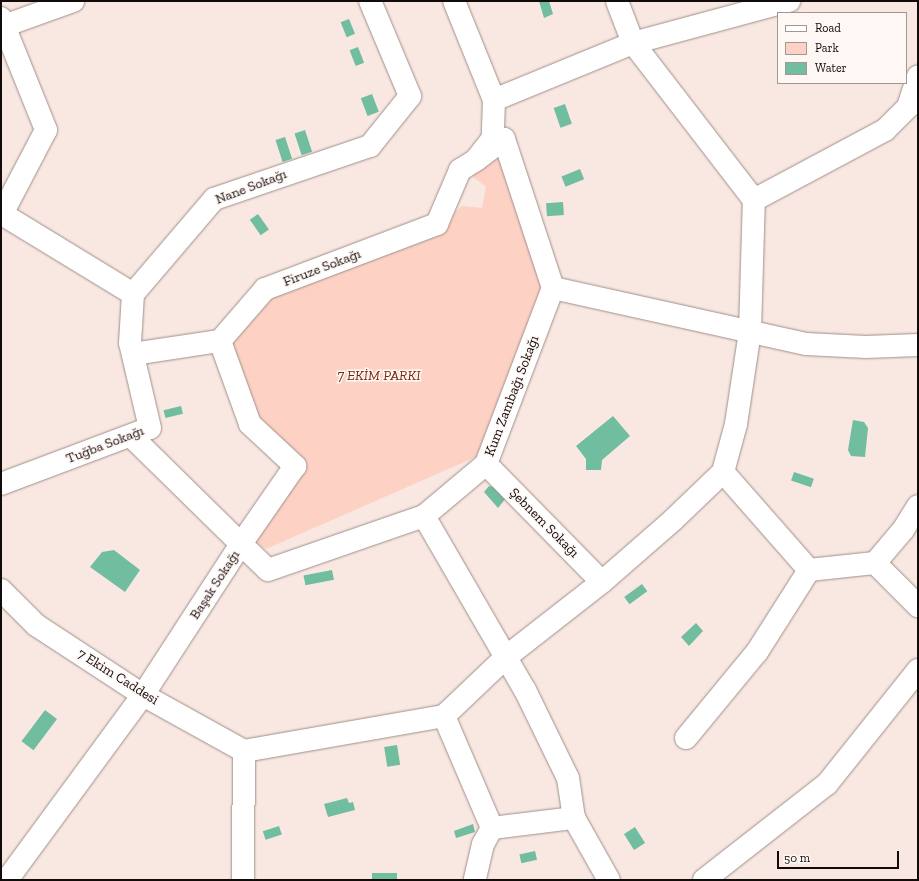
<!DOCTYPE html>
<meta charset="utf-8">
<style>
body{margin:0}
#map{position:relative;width:919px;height:881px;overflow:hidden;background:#f9e7e1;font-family:"Zilla Slab",serif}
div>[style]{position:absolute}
.green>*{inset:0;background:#fdd2c4}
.water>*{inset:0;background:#70bd9f;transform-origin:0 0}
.roads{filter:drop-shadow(0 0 1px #9f8f8a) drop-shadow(0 0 1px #9f8f8a)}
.minor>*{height:22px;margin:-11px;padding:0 11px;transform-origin:11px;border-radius:11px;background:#fff}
span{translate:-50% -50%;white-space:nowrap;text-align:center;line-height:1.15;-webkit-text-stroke:3px #fef7f4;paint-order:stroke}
.street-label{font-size:14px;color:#110b09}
.park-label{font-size:14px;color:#762507;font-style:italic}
.frame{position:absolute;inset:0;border:2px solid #110b09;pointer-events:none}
.legend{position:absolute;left:777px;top:12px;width:130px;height:72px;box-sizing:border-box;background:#fef7f4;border:1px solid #9f9996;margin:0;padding:5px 7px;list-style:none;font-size:12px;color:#110b09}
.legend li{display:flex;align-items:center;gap:8px;height:20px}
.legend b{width:20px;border:1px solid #9f9996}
.scale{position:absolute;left:777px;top:851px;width:122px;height:18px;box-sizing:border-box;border:2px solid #110b09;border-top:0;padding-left:5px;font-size:12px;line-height:14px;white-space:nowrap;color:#110b09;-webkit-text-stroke:3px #fef7f4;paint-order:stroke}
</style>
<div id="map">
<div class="green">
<div style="clip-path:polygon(500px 147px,547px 288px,478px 456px,266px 549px,254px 541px,305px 463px,254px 418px,229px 343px,269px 297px,431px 233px,462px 206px,482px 208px,486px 187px,471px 175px)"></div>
</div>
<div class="water">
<div style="clip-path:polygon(539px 1px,549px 1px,553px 14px,544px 18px)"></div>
<div style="left:349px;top:19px;width:16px;height:9px;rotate:68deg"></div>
<div style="left:358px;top:47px;width:17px;height:9px;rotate:69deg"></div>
<div style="left:372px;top:94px;width:19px;height:12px;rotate:69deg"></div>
<div style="left:565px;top:104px;width:21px;height:12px;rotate:71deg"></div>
<div style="left:305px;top:130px;width:23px;height:11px;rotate:72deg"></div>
<div style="left:285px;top:137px;width:23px;height:10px;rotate:72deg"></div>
<div style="left:580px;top:169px;width:11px;height:20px;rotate:68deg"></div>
<div style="left:563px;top:202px;width:13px;height:17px;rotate:86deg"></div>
<div style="left:258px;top:214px;width:19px;height:10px;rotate:55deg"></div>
<div style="left:181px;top:406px;width:8px;height:18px;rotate:76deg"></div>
<div style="clip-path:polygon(613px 416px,630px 436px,602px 460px,601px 470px,586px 470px,586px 459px,576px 446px)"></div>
<div style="clip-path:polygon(853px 420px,864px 422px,868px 428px,865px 457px,851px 456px,848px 450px)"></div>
<div style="left:794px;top:472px;width:21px;height:9px;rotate:19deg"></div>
<div style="clip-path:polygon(489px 486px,497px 488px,506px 498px,498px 508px,484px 492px)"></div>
<div style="clip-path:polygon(114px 550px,140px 570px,125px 592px,90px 567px,102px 552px)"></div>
<div style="left:332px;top:570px;width:10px;height:29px;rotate:79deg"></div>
<div style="left:642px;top:584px;width:9px;height:22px;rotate:54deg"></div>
<div style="clip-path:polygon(696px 623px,703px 631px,689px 646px,681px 637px)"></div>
<div style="left:45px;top:710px;width:15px;height:39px;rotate:37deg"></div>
<div style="left:397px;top:745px;width:20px;height:13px;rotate:81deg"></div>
<div style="clip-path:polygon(347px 798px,349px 803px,353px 802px,355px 810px,328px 817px,324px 804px)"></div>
<div style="clip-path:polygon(473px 824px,475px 832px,456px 838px,454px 831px)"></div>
<div style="left:279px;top:826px;width:9px;height:17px;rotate:72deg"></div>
<div style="left:635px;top:827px;width:19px;height:13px;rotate:58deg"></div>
<div style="left:535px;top:851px;width:9px;height:16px;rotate:77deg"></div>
<div style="left:372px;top:873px;width:25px;height:7px"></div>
</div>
<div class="roads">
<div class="minor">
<div style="left:454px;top:1px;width:107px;rotate:68deg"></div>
<div style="left:494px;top:100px;width:38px;rotate:92deg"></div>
<div style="left:493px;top:138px;width:28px;rotate:128deg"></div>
<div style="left:476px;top:160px;width:19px;rotate:148deg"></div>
<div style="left:460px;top:170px;width:59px;rotate:113.1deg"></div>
<div style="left:437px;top:224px;width:184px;rotate:159.3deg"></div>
<div style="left:265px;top:289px;width:69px;rotate:130.9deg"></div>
<div style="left:220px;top:341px;width:88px;rotate:70.1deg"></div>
<div style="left:250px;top:424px;width:62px;rotate:43deg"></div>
<div style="left:295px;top:466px;width:95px;rotate:124.7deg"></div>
<div style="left:241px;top:544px;width:37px;rotate:44deg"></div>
<div style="left:268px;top:570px;width:165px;rotate:-19.1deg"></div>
<div style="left:424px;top:516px;width:81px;rotate:-40deg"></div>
<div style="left:486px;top:464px;width:188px;rotate:-69.2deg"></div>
<div style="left:553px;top:288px;width:157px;rotate:-108.2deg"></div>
<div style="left:504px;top:139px;width:35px;rotate:143deg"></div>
<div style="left:1px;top:18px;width:121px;rotate:68.1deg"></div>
<div style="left:46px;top:130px;width:97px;rotate:117.6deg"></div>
<div style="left:1px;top:27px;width:77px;rotate:-19.9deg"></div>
<div style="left:494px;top:100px;width:150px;rotate:-22.3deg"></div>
<div style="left:633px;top:43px;width:162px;rotate:-15.1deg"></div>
<div style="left:754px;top:200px;width:149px;rotate:-28.1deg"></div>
<div style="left:885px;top:130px;width:33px;rotate:-45deg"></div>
<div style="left:908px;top:107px;width:32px;rotate:-72deg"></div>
<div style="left:2px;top:214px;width:153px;rotate:31.4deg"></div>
<div style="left:553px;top:288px;width:259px;rotate:12.5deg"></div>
<div style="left:806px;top:344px;width:60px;rotate:2.9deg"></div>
<div style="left:866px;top:347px;width:52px;rotate:-2.2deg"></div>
<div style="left:133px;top:294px;width:125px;rotate:-49.5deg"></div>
<div style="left:214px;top:199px;width:165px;rotate:-18.8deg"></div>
<div style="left:370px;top:146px;width:64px;rotate:-51.3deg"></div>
<div style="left:410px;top:96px;width:103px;rotate:-112.8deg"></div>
<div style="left:133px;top:354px;width:88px;rotate:-8.5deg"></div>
<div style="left:486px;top:464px;width:165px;rotate:45.5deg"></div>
<div style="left:723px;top:472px;width:130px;rotate:48.7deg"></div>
<div style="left:809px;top:570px;width:66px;rotate:-6.1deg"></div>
<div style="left:875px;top:563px;width:61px;rotate:45deg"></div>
<div style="left:1px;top:484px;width:159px;rotate:-20.6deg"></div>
<div style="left:150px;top:428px;width:87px;rotate:-103.2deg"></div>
<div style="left:130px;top:343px;width:49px;rotate:-86.5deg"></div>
<div style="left:424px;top:516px;width:201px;rotate:59.9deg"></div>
<div style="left:525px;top:690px;width:98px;rotate:64deg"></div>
<div style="left:568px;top:778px;width:40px;rotate:81.5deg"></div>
<div style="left:574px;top:818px;width:71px;rotate:60.6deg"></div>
<div style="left:875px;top:563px;width:43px;rotate:-49.7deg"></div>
<div style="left:903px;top:530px;width:28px;rotate:-58deg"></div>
<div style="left:1px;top:590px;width:49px;rotate:45deg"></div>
<div style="left:36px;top:625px;width:128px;rotate:33.2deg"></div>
<div style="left:143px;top:695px;width:115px;rotate:29deg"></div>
<div style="left:444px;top:716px;width:122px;rotate:66.8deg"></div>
<div style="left:492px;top:828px;width:18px;rotate:119deg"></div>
<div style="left:483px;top:844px;width:37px;rotate:103deg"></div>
<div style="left:686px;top:738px;width:112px;rotate:-50.5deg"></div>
<div style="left:757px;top:652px;width:97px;rotate:-57.6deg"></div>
<div style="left:492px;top:828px;width:83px;rotate:-7deg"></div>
<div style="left:7px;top:880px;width:230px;rotate:-53.7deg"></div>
<div style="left:143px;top:695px;width:180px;rotate:-57deg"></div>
<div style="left:241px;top:544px;width:154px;rotate:-135.5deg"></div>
<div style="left:243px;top:880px;width:129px;rotate:-89.6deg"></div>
<div style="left:244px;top:751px;width:203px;rotate:-9.9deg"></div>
<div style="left:444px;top:716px;width:86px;rotate:-43.6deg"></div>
<div style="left:506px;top:657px;width:122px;rotate:-38deg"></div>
<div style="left:602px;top:582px;width:94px;rotate:-41.1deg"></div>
<div style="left:673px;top:520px;width:69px;rotate:-43.8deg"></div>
<div style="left:723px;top:472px;width:50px;rotate:-74.8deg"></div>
<div style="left:736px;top:424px;width:94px;rotate:-81.4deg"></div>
<div style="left:750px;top:331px;width:131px;rotate:-88.3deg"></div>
<div style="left:754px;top:200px;width:198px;rotate:-127.6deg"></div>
<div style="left:633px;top:43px;width:45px;rotate:-110.9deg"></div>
<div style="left:704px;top:880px;width:156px;rotate:-38deg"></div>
<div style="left:827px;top:784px;width:146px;rotate:-51.4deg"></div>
</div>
</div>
<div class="street-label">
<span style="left:251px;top:187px;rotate:-21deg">Nane Sokağı</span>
<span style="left:322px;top:268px;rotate:-21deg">Firuze Sokağı</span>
<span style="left:512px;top:396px;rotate:-69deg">Kum Zambağı Sokağı</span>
<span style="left:105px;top:445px;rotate:-21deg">Tuğba Sokağı</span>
<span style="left:544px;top:523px;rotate:45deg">Şebnem Sokağı</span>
<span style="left:215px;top:585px;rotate:-57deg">Başak Sokağı</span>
<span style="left:118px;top:677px;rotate:32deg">7 Ekim Caddesi</span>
</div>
<div class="park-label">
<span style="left:379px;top:376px">7 EKİM PARKI</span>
</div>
<div class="frame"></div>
<ul class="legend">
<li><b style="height:5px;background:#fff"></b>Road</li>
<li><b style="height:11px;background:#fdd2c4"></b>Park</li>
<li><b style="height:11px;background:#70bd9f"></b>Water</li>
</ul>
<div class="scale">50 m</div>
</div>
